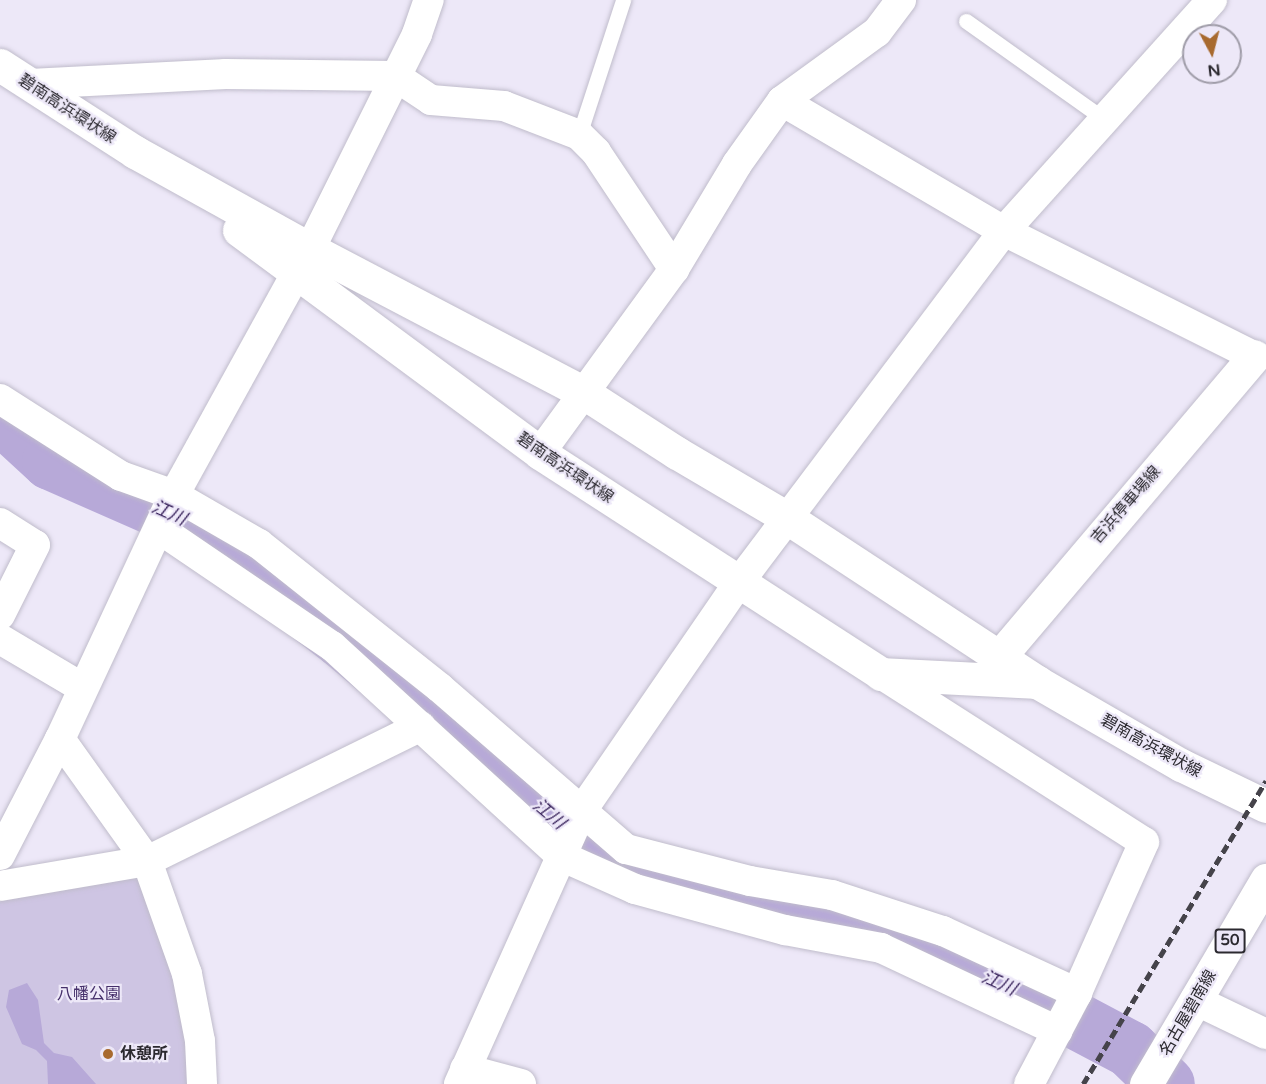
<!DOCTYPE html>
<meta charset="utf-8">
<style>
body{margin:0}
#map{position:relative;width:1266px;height:1084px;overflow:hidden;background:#ede8f8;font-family:"Varela Round","Noto Sans JP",sans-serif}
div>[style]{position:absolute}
.green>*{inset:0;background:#cec5e3}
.water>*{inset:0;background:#b7a9d8}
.river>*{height:57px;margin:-28.5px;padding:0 28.5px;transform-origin:28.5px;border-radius:28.5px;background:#b7a9d8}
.roads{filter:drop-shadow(0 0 2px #c0bccb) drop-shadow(0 0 2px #c0bccb)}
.lane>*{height:15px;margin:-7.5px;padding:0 7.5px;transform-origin:7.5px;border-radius:7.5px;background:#fff}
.street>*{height:30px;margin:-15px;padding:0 15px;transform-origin:15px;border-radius:15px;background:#fff}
.secondary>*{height:33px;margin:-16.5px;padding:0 16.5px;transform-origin:16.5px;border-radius:16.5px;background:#fff}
.primary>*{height:33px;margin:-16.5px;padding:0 16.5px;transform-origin:16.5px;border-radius:16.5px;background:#fff}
.rail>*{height:4.5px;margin-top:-2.25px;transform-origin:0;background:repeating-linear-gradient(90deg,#45434a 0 9px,transparent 0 13.5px)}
.dots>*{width:16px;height:16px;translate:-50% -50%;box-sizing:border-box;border:3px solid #ede8f8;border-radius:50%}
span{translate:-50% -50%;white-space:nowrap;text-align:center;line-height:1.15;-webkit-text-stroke:4.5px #ede8f8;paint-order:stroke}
.shield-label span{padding:2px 4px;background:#ede8f8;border:2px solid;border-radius:4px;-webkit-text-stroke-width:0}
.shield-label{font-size:15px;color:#2b292f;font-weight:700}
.street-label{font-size:16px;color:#2b292f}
.park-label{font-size:16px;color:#452f6a}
.poi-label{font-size:16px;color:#2b292f;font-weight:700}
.left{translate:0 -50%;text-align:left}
.water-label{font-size:18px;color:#37215a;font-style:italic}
.north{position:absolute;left:1182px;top:24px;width:60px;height:60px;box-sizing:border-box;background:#ede8f8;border:2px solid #9f9ca8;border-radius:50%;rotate:173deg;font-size:16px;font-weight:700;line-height:24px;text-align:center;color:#2b292f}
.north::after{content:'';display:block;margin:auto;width:21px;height:27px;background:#a86a2f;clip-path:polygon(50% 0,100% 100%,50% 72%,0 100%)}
</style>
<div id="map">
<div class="green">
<div style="clip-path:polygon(141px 874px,177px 976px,194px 1084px,0 1084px,0 892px)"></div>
</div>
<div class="water">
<div style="clip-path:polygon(27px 983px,38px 1000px,44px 1043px,54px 1053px,72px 1057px,96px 1084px,48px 1084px,47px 1061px,36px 1050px,22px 1044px,6px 1007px,9px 990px)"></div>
<div style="clip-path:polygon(1098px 1012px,1143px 1040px,1194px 1084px,1137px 1084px,1085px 1036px)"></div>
</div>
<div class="river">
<div style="left:0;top:415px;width:68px;rotate:42.6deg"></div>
<div style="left:50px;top:461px;width:154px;rotate:23.7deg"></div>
<div style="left:191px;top:523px;width:190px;rotate:37.7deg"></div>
<div style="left:341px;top:639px;width:314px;rotate:40deg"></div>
<div style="left:582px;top:841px;width:58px;rotate:32.3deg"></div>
<div style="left:631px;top:872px;width:260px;rotate:13.1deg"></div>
<div style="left:884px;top:931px;width:177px;rotate:24.4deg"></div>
<div style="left:1045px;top:1004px;width:96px;rotate:27.9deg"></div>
<div style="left:1130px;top:1049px;width:50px;rotate:44.2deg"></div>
</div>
<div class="roads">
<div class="lane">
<div style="left:966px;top:21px;width:169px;rotate:35.4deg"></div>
<div style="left:579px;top:135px;width:142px;rotate:-71.9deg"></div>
</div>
<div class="street">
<div style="left:30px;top:84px;width:196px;rotate:-2.9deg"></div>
<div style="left:226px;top:74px;width:169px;rotate:0.7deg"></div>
<div style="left:395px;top:76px;width:43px;rotate:33.7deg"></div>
<div style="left:431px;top:100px;width:73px;rotate:4.7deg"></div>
<div style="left:504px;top:106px;width:80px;rotate:21.1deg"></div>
<div style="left:579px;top:135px;width:24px;rotate:45deg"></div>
<div style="left:596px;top:152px;width:141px;rotate:56.3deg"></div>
<div style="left:782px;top:101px;width:257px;rotate:30.4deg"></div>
<div style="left:1004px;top:231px;width:280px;rotate:26.6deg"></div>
<div style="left:0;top:399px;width:143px;rotate:32.5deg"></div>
<div style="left:121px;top:476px;width:56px;rotate:19.7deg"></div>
<div style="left:174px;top:495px;width:98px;rotate:30deg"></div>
<div style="left:259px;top:544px;width:231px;rotate:38.5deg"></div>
<div style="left:440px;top:688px;width:246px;rotate:40.9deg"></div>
<div style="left:626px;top:849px;width:128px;rotate:14.5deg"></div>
<div style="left:750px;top:881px;width:83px;rotate:9.7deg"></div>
<div style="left:832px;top:895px;width:117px;rotate:18deg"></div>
<div style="left:943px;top:931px;width:148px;rotate:24.8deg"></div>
<div style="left:540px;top:453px;width:228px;rotate:-53.9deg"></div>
<div style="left:674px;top:269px;width:122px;rotate:-59deg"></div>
<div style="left:737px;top:164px;width:77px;rotate:-54.5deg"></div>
<div style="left:782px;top:101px;width:117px;rotate:-36deg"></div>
<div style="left:877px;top:32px;width:40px;rotate:-53deg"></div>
<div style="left:0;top:523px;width:41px;rotate:32.2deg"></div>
<div style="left:35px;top:545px;width:78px;rotate:116.6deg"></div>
<div style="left:161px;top:530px;width:207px;rotate:34.2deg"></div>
<div style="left:332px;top:646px;width:311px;rotate:42.5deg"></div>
<div style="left:561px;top:856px;width:81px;rotate:24deg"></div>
<div style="left:635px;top:889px;width:156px;rotate:15.3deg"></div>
<div style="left:785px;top:930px;width:98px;rotate:10.6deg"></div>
<div style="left:881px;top:948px;width:195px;rotate:25.2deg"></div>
<div style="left:0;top:639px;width:96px;rotate:30.6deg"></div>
<div style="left:881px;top:674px;width:312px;rotate:32.6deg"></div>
<div style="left:1144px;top:842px;width:167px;rotate:114deg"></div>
<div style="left:1076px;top:995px;width:101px;rotate:117.8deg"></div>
<div style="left:60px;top:739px;width:150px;rotate:54.5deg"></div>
<div style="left:147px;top:861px;width:120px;rotate:70.5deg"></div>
<div style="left:187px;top:974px;width:68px;rotate:79deg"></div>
<div style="left:200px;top:1041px;width:43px;rotate:87.3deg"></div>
<div style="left:0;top:855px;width:131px;rotate:-62.7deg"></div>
<div style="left:60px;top:739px;width:269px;rotate:-65deg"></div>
<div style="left:174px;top:495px;width:281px;rotate:-61.1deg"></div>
<div style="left:310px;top:249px;width:240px;rotate:-63.5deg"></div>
<div style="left:417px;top:34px;width:36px;rotate:-71deg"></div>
<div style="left:0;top:886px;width:149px;rotate:-9.7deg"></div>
<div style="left:147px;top:861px;width:305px;rotate:-26.2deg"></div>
<div style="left:1195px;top:1000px;width:79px;rotate:25.6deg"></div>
<div style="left:465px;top:1069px;width:58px;rotate:15deg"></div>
<div style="left:459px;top:1084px;width:298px;rotate:-65.8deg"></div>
<div style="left:581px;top:812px;width:280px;rotate:-55.5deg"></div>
<div style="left:740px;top:581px;width:438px;rotate:-53deg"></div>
<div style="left:1004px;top:231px;width:311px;rotate:-48deg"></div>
</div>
<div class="secondary">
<div style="left:0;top:65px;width:161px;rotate:32.8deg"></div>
<div style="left:135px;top:152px;width:200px;rotate:29deg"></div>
<div style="left:310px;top:249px;width:306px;rotate:27.7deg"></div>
<div style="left:581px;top:391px;width:114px;rotate:32.9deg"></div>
<div style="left:677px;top:453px;width:130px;rotate:30.5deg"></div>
<div style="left:789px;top:519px;width:297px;rotate:33.3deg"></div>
<div style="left:1037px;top:682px;width:166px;rotate:30deg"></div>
<div style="left:1181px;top:765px;width:94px;rotate:25.8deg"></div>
<div style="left:239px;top:230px;width:375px;rotate:36.5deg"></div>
<div style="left:540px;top:453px;width:406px;rotate:32.9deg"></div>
<div style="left:881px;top:674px;width:156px;rotate:2.9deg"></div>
<div style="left:1000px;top:656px;width:393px;rotate:-49.7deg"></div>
</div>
<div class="primary">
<div style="left:1146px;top:1084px;width:237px;rotate:-59.5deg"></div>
</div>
</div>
<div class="rail">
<div style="left:1083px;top:1084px;width:354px;rotate:-58.9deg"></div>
</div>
<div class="dots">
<div style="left:108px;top:1054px;background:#a86a2f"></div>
</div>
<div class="shield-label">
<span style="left:1230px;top:941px">50</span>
</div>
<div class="street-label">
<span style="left:67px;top:109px;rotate:33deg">碧南高浜環状線</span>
<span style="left:565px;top:468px;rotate:34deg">碧南高浜環状線</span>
<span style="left:1126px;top:505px;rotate:-49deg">吉浜停車場線</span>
<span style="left:1151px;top:746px;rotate:29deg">碧南高浜環状線</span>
<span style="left:1188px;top:1013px;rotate:-60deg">名古屋碧南線</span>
</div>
<div class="park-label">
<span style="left:89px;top:994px">八幡公園</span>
</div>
<div class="poi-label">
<span class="left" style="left:120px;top:1054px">休憩所</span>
</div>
<div class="water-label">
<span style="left:169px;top:513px;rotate:24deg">江川</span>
<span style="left:549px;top:814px;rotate:40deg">江川</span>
<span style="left:999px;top:983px;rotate:24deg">江川</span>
</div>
<div class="north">N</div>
</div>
